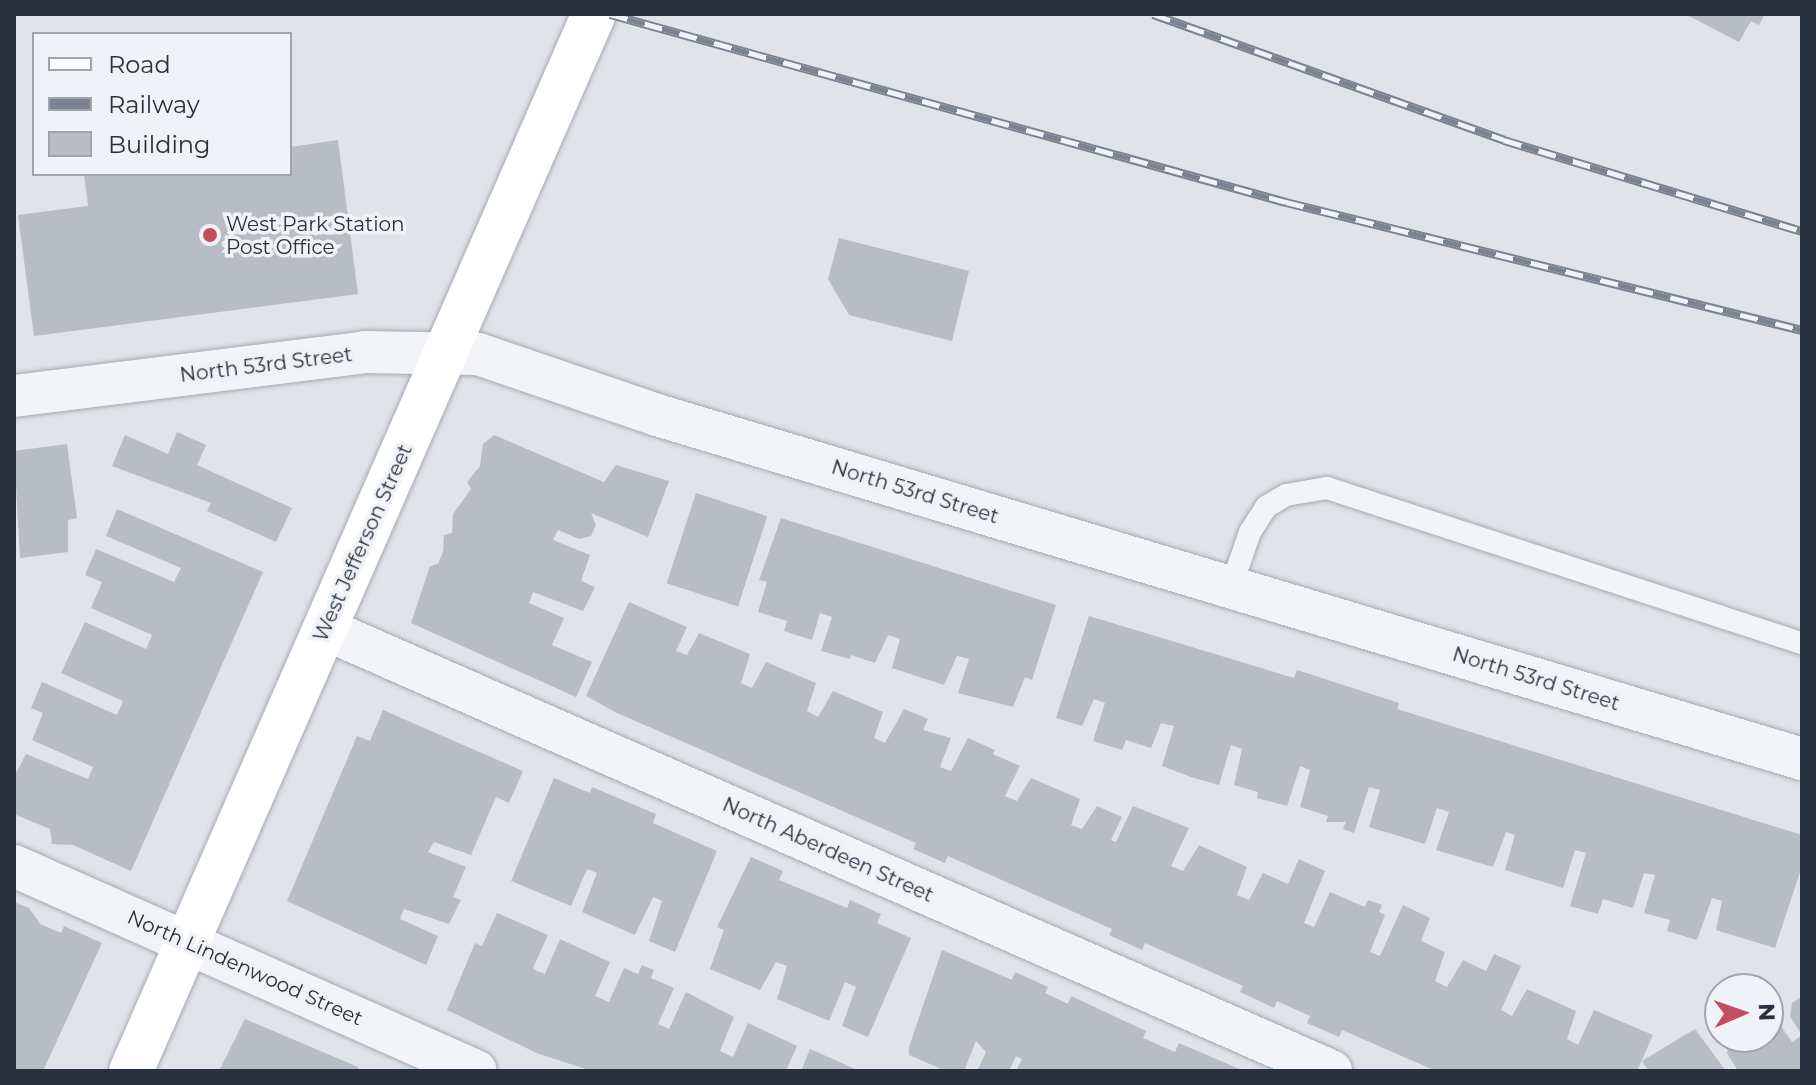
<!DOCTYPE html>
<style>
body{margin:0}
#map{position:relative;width:1816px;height:1085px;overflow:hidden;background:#e0e3e8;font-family:Montserrat,sans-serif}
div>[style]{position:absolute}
.building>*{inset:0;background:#b8bcc4;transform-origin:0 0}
.roads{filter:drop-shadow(0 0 2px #a6aab2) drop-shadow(0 0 2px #a6aab2)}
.lane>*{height:22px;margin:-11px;padding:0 11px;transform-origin:11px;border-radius:11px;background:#f2f4f7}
.street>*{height:42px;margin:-21px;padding:0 21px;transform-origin:21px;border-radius:21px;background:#f2f4f7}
.secondary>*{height:44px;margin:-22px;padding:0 22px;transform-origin:22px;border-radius:22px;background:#fff}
.rail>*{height:9px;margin-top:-4.5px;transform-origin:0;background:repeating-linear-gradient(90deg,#eff2f6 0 18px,#7b8390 0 36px);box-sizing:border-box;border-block:2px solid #7b8390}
.dots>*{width:22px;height:22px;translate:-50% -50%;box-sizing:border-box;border:4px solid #eff2f6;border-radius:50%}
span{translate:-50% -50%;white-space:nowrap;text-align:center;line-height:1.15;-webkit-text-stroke:7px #eff2f6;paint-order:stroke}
.poi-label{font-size:20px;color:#2a313e}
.left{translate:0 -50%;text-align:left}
.street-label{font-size:20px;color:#2a313e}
.frame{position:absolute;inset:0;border:16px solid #2a313e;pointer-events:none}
.legend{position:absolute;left:32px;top:32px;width:260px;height:144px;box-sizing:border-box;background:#eff2f6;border:2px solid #a0a5ac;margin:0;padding:10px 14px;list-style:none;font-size:24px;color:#2a313e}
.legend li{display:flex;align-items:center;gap:16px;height:40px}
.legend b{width:40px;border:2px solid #a0a5ac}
.north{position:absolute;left:1704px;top:973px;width:80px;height:80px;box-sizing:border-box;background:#eff2f6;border:2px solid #a0a5ac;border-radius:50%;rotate:88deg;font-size:22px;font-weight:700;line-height:32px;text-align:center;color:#2a313e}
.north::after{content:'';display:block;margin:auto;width:28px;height:36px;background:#c44e60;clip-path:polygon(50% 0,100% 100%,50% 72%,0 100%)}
</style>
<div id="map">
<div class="building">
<div style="clip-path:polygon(1685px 14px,1765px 14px,1759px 25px,1751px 21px,1739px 42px)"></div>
<div style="clip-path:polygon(338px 140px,358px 294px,34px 336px,18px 215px,88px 206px,84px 174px,290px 174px,290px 147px)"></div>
<div style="clip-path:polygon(839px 238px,969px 271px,952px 341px,849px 315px,828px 279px)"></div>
<div style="clip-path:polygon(177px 432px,206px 445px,197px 465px,292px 508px,276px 542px,207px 511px,211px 503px,112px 466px,125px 435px,168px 454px)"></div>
<div style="clip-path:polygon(494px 435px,604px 482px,616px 465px,669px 481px,648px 537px,591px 513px,596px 525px,591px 536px,579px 539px,558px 530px,553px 540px,590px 555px,581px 581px,595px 587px,583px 611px,533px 592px,529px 603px,564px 618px,552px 645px,592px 662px,576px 697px,411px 623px,430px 566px,438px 564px,443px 552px,444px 535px,452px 533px,453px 514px,471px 489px,467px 482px,480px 466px,483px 444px)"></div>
<div style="clip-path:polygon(67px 444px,77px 518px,68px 520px,68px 552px,20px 558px,14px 451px)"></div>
<div style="left:696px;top:493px;width:75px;height:95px;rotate:18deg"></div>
<div style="clip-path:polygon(117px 509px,263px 572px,131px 871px,73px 845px,52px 844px,50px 829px,14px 814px,14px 777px,26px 754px,88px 779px,93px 767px,32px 740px,43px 713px,31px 708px,42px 682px,117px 715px,123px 701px,61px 673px,85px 622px,146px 649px,152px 635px,91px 608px,102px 582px,85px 575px,96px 549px,174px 582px,181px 568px,106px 536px)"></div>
<div style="clip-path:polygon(781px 518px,1056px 605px,1032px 680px,1025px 677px,1013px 707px,958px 693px,969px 659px,957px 656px,944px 685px,892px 668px,900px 639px,888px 635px,875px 663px,851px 655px,850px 659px,821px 651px,832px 617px,820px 613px,812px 640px,784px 631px,787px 621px,758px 612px,767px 582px,759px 580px)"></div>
<div style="clip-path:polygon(629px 602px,687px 627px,676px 651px,687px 655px,699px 633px,750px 654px,741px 683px,752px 688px,766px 662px,816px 683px,807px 711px,818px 717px,833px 691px,883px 712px,874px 738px,885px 743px,904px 709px,928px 719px,923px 730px,951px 738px,940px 767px,945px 769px,951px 771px,968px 738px,995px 750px,993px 754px,1020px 766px,1005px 796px,1017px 801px,1031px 778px,1080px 799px,1071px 825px,1082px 829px,1097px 806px,1122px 817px,1111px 840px,1116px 842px,1133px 806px,1189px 828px,1171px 866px,1183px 871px,1199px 845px,1247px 867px,1237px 895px,1249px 900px,1263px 873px,1288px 884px,1299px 859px,1325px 871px,1304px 923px,1314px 927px,1330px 892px,1365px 907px,1368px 900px,1382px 905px,1379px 912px,1385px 915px,1370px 952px,1380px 956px,1403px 905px,1430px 918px,1421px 941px,1445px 952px,1435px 981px,1447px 987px,1463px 960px,1486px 971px,1494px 954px,1521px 966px,1501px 1010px,1512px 1016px,1527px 989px,1576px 1011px,1567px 1039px,1578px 1045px,1594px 1010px,1653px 1035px,1637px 1071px,1436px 1071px,1342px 1030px,1339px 1037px,1307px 1023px,1310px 1016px,1277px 1001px,1274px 1008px,1240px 992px,1243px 986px,1145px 943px,1142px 950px,1109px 935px,1112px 929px,948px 856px,945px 863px,913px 849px,916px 843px,617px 713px,586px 696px)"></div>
<div style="clip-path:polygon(1089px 616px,1294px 678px,1297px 670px,1399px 703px,1397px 709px,1802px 835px,1802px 866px,1775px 948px,1716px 930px,1722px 901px,1712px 898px,1697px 940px,1667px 931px,1670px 920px,1644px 913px,1655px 875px,1644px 873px,1633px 908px,1603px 899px,1598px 914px,1570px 906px,1586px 853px,1575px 850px,1563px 888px,1505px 870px,1515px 835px,1506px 832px,1493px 867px,1436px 850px,1449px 812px,1437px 808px,1425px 844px,1369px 827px,1380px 790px,1369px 787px,1354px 833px,1343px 829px,1346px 822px,1326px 822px,1328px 816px,1300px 807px,1310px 770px,1300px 766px,1287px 806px,1257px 798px,1258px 792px,1234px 785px,1242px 749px,1231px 745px,1219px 785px,1191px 777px,1162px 766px,1174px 726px,1161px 723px,1151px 748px,1126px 740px,1122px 750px,1093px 741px,1105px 703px,1094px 699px,1082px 726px,1056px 718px)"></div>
<div style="clip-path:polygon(383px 710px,523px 771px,509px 803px,496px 797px,471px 855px,434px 842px,428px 852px,466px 867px,453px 897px,461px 900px,449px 924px,404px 909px,400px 919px,438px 936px,426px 965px,287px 901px,357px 736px,370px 741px)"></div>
<div style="clip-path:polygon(554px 778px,590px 793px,592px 787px,656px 814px,653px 823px,717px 851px,675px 952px,649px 941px,662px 901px,658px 899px,653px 897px,635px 935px,582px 912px,597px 873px,587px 869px,571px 906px,511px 881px)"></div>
<div style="clip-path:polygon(751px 857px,783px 871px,779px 880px,847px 908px,850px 900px,881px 914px,877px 923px,911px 938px,868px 1037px,842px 1026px,856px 987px,845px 982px,829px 1021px,777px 999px,787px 966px,776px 962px,760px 990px,710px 969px,724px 930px,717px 927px)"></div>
<div style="clip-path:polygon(14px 902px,29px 908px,40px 924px,61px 933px,64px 926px,102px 943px,43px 1071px,14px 1071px)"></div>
<div style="clip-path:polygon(497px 913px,548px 935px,533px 968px,537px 971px,545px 974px,560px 939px,610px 962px,595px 996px,609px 1002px,624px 968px,638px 974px,642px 965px,654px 970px,651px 978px,674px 988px,658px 1024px,669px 1029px,686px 992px,734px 1017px,720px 1051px,733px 1057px,748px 1023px,797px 1046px,786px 1071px,592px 1071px,539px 1054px,447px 1010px,475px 943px,482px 946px)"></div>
<div style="clip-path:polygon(942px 950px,1012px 980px,1015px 972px,1048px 987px,1045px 993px,1068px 1004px,1071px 996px,1146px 1031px,1143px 1038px,1175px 1052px,1179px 1043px,1244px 1071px,1016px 1071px,1022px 1059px,1016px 1056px,1009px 1071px,977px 1071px,986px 1052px,976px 1041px,964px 1071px,946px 1071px,909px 1055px,909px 1047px)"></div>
<div style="clip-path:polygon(1802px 997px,1802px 1071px,1738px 1071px,1727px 1053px,1729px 1039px,1768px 1037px,1768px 1018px,1776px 1019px,1792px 1042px,1802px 1035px,1790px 1016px,1792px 1003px)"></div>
<div style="clip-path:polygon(245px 1019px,358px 1067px,359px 1071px,219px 1071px)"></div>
<div style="clip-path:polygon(1695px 1029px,1726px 1071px,1649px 1071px,1642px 1061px)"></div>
<div style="clip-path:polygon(810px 1049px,835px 1060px,859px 1071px,801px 1071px)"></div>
</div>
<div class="roads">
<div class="lane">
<div style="left:1231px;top:587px;width:58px;rotate:-70.9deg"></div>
<div style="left:1250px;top:532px;width:30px;rotate:-57deg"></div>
<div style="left:1266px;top:507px;width:23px;rotate:-31deg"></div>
<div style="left:1286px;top:495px;width:42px;rotate:-9.7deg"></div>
<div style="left:1327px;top:488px;width:500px;rotate:18.1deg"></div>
</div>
<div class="street">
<div style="left:14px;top:396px;width:354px;rotate:-7.1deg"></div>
<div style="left:365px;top:352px;width:113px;rotate:1deg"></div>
<div style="left:478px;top:354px;width:189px;rotate:18.8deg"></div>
<div style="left:657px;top:415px;width:1196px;rotate:16.72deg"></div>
<div style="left:325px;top:629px;width:1099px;rotate:23.72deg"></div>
<div style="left:14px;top:866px;width:505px;rotate:23.93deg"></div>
</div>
<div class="secondary">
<div style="left:131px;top:1071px;width:1154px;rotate:-66.35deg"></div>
</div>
</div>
<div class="rail">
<div style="left:610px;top:14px;width:702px;rotate:15.54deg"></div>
<div style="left:1286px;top:202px;width:532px;rotate:13.93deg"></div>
<div style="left:1153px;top:14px;width:373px;rotate:19.7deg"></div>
<div style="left:1504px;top:140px;width:312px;rotate:17deg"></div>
</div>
<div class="dots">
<div style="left:210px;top:235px;background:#c44e60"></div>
</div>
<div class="poi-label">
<span class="left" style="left:226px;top:236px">West Park Station<br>Post Office</span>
</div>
<div class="street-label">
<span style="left:266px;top:365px;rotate:-7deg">North 53rd Street</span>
<span style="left:915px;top:492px;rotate:17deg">North 53rd Street</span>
<span style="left:363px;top:543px;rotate:-66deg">West Jefferson Street</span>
<span style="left:1536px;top:679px;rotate:17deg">North 53rd Street</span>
<span style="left:828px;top:850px;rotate:24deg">North Aberdeen Street</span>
<span style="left:245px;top:968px;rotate:24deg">North Lindenwood Street</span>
</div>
<div class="frame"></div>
<ul class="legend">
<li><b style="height:10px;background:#fff"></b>Road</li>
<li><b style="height:10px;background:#7b8390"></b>Railway</li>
<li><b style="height:22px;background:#b8bcc4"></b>Building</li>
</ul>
<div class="north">N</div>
</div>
